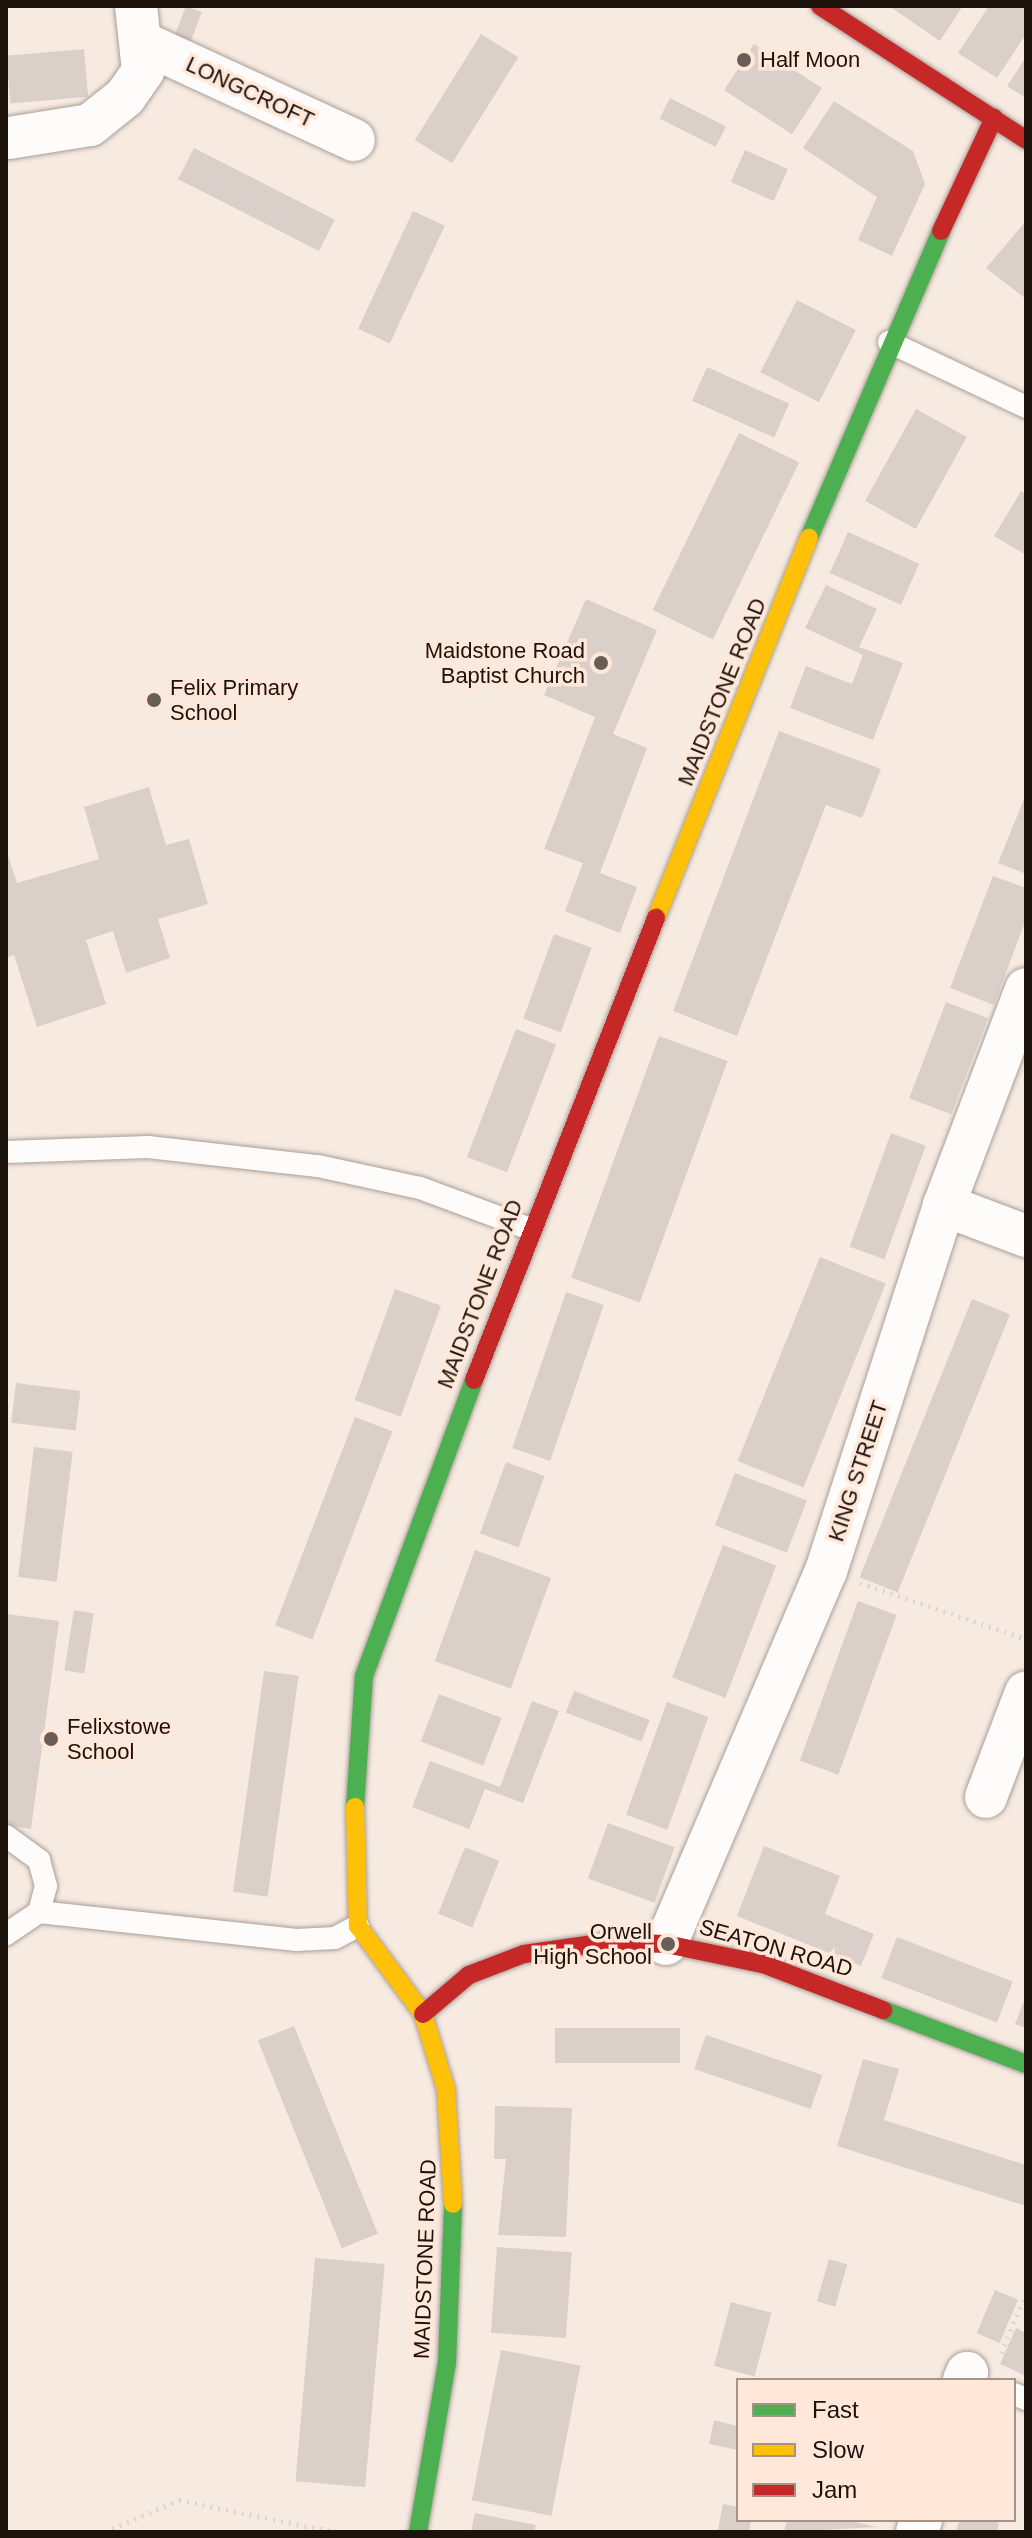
<!DOCTYPE html>
<style>
body{margin:0}
#map{position:relative;width:1032px;height:2538px;overflow:hidden;background:#f7eae1;font-family:Arial,sans-serif}
div>[style]{position:absolute}
.building>*{inset:0;background:#dbd0c9;transform-origin:0 0}
.path>*{height:5px;margin-top:-2.5px;transform-origin:0;background:repeating-linear-gradient(90deg,#dbd7d4 0 2px,transparent 0 8px)}
.roads{filter:drop-shadow(0 0 2px #a99f97) drop-shadow(0 0 2px #a99f97)}
.lane>*{height:22px;margin:-11px;padding:0 11px;transform-origin:11px;border-radius:11px;background:#fefcfa}
.street>*{height:42px;margin:-21px;padding:0 21px;transform-origin:21px;border-radius:21px;background:#fefcfa}
.fast>*{height:18px;margin:-9px;padding:0 9px;transform-origin:9px;border-radius:9px;background:#4caf50}
.slow>*{height:18px;margin:-9px;padding:0 9px;transform-origin:9px;border-radius:9px;background:#ffc107}
.jam>*{height:18px;margin:-9px;padding:0 9px;transform-origin:9px;border-radius:9px;background:#c62828}
.dots>*{width:22px;height:22px;translate:-50% -50%;box-sizing:border-box;border:4px solid #ffe8d9;border-radius:50%}
span{translate:-50% -50%;white-space:nowrap;text-align:center;line-height:1.15;-webkit-text-stroke:7px #ffe8d9;paint-order:stroke}
.poi-label{font-size:22px;color:#1c130c}
.left{translate:0 -50%;text-align:left}
.right{translate:-100% -50%;text-align:right}
.street-label{font-size:22px;color:#1c130c}
.frame{position:absolute;inset:0;border:8px solid #1c130c;pointer-events:none}
.legend{position:absolute;left:736px;top:2378px;width:280px;height:144px;box-sizing:border-box;background:#ffe8d9;border:2px solid #a49387;margin:0;padding:10px 14px;list-style:none;font-size:24px;color:#1c130c}
.legend li{display:flex;align-items:center;gap:16px;height:40px}
.legend b{width:40px;border:2px solid #a49387}
</style>
<div id="map">
<div class="building">
<div style="left:186px;top:6px;width:17px;height:36px;rotate:21deg"></div>
<div style="clip-path:polygon(889px 6px,960px 6px,962px 7px,940px 41px)"></div>
<div style="clip-path:polygon(989px 6px,1026px 6px,1026px 34px,997px 78px,958px 53px)"></div>
<div style="left:481px;top:34px;width:44px;height:125px;rotate:32deg"></div>
<div style="left:754px;top:44px;width:81px;height:55px;rotate:33deg"></div>
<div style="left:84px;top:49px;width:48px;height:78px;rotate:85deg"></div>
<div style="clip-path:polygon(1026px 57px,1026px 98px,1007px 86px)"></div>
<div style="left:670px;top:98px;width:63px;height:23px;rotate:27deg"></div>
<div style="clip-path:polygon(834px 101px,913px 151px,925px 184px,892px 256px,858px 240px,877px 197px,803px 148px)"></div>
<div style="left:194px;top:148px;width:158px;height:35px;rotate:27deg"></div>
<div style="left:745px;top:150px;width:47px;height:35px;rotate:24deg"></div>
<div style="left:413px;top:211px;width:35px;height:130px;rotate:25deg"></div>
<div style="clip-path:polygon(1026px 221px,1026px 299px,986px 268px)"></div>
<div style="left:797px;top:300px;width:66px;height:81px;rotate:27deg"></div>
<div style="left:707px;top:367px;width:90px;height:37px;rotate:24deg"></div>
<div style="left:916px;top:409px;width:58px;height:105px;rotate:29deg"></div>
<div style="left:739px;top:433px;width:67px;height:197px;rotate:26deg"></div>
<div style="clip-path:polygon(1021px 491px,1026px 494px,1026px 555px,994px 536px)"></div>
<div style="left:848px;top:532px;width:78px;height:45px;rotate:24deg"></div>
<div style="clip-path:polygon(826px 585px,877px 609px,859px 647px,903px 663px,873px 740px,790px 708px,806px 666px,852px 684px,863px 655px,805px 628px)"></div>
<div style="clip-path:polygon(586px 599px,657px 630px,613px 734px,647px 748px,600px 873px,637px 887px,620px 933px,565px 911px,583px 863px,544px 849px,595px 717px,544px 695px)"></div>
<div style="clip-path:polygon(779px 731px,881px 769px,862px 818px,826px 805px,737px 1036px,673px 1011px)"></div>
<div style="clip-path:polygon(149px 787px,166px 845px,189px 839px,208px 904px,158px 919px,170px 958px,126px 973px,113px 931px,86px 940px,106px 1004px,37px 1027px,14px 955px,6px 958px,6px 849px,17px 883px,99px 859px,84px 807px)"></div>
<div style="clip-path:polygon(1026px 794px,1026px 874px,998px 863px)"></div>
<div style="clip-path:polygon(993px 876px,1026px 888px,1026px 919px,994px 1005px,950px 988px)"></div>
<div style="left:554px;top:934px;width:40px;height:90px;rotate:20deg"></div>
<div style="left:946px;top:1002px;width:45px;height:103px;rotate:21deg"></div>
<div style="left:516px;top:1029px;width:43px;height:137px;rotate:21deg"></div>
<div style="left:659px;top:1036px;width:73px;height:257px;rotate:20deg"></div>
<div style="left:891px;top:1133px;width:37px;height:121px;rotate:20deg"></div>
<div style="left:820px;top:1257px;width:71px;height:220px;rotate:22deg"></div>
<div style="left:395px;top:1289px;width:49px;height:118px;rotate:20deg"></div>
<div style="left:566px;top:1292px;width:40px;height:165px;rotate:19deg"></div>
<div style="left:972px;top:1299px;width:41px;height:300px;rotate:22deg"></div>
<div style="left:16px;top:1383px;width:65px;height:40px;rotate:7deg"></div>
<div style="left:355px;top:1417px;width:40px;height:223px;rotate:21deg"></div>
<div style="left:34px;top:1447px;width:39px;height:131px;rotate:7deg"></div>
<div style="left:506px;top:1462px;width:41px;height:76px;rotate:20deg"></div>
<div style="left:735px;top:1473px;width:77px;height:56px;rotate:21deg"></div>
<div style="left:723px;top:1545px;width:57px;height:142px;rotate:21deg"></div>
<div style="left:475px;top:1550px;width:81px;height:118px;rotate:20deg"></div>
<div style="left:858px;top:1601px;width:41px;height:170px;rotate:20deg"></div>
<div style="left:74px;top:1610px;width:20px;height:61px;rotate:9deg"></div>
<div style="clip-path:polygon(6px 1614px,59px 1621px,31px 1829px,6px 1825px)"></div>
<div style="left:264px;top:1671px;width:35px;height:223px;rotate:8deg"></div>
<div style="left:574px;top:1691px;width:81px;height:23px;rotate:21deg"></div>
<div style="left:439px;top:1694px;width:67px;height:51px;rotate:21deg"></div>
<div style="clip-path:polygon(532px 1701px,559px 1711px,523px 1803px,485px 1789px,469px 1829px,412px 1807px,430px 1761px,500px 1787px)"></div>
<div style="left:667px;top:1702px;width:44px;height:120px;rotate:20deg"></div>
<div style="left:608px;top:1823px;width:71px;height:59px;rotate:20deg"></div>
<div style="clip-path:polygon(764px 1846px,840px 1876px,825px 1914px,874px 1934px,861px 1966px,737px 1916px)"></div>
<div style="left:465px;top:1847px;width:37px;height:72px;rotate:22deg"></div>
<div style="left:897px;top:1937px;width:124px;height:44px;rotate:21deg"></div>
<div style="clip-path:polygon(1026px 1996px,1026px 2028px,1015px 2024px)"></div>
<div style="left:294px;top:2026px;width:224px;height:39px;rotate:68deg"></div>
<div style="left:680px;top:2028px;width:35px;height:125px;rotate:90deg"></div>
<div style="left:706px;top:2035px;width:123px;height:36px;rotate:19deg"></div>
<div style="clip-path:polygon(863px 2059px,899px 2069px,884px 2120px,1026px 2165px,1026px 2206px,837px 2146px)"></div>
<div style="clip-path:polygon(495px 2106px,572px 2108px,566px 2237px,498px 2235px,506px 2159px,494px 2159px)"></div>
<div style="left:497px;top:2247px;width:75px;height:86px;rotate:4deg"></div>
<div style="left:315px;top:2258px;width:70px;height:224px;rotate:5deg"></div>
<div style="left:829px;top:2259px;width:19px;height:44px;rotate:16deg"></div>
<div style="left:995px;top:2290px;width:25px;height:47px;rotate:23deg"></div>
<div style="left:731px;top:2302px;width:42px;height:66px;rotate:15deg"></div>
<div style="clip-path:polygon(1016px 2328px,1026px 2333px,1026px 2376px,1000px 2364px)"></div>
<div style="left:501px;top:2350px;width:81px;height:153px;rotate:11deg"></div>
<div style="clip-path:polygon(714px 2420px,738px 2426px,738px 2450px,709px 2444px)"></div>
<div style="clip-path:polygon(723px 2504px,738px 2507px,738px 2520px,751px 2520px,749px 2532px,718px 2530px)"></div>
<div style="clip-path:polygon(475px 2513px,536px 2525px,534px 2532px,471px 2532px)"></div>
<div style="clip-path:polygon(787px 2520px,847px 2520px,876px 2527px,784px 2532px)"></div>
<div style="clip-path:polygon(959px 2520px,989px 2520px,999px 2523px,997px 2532px,956px 2532px)"></div>
</div>
<div class="path">
<div style="left:860px;top:1583px;width:175px;rotate:18.6deg"></div>
<div style="left:1001px;top:2353px;width:64px;rotate:-67deg"></div>
<div style="left:105px;top:2532px;width:81px;rotate:-23.4deg"></div>
<div style="left:179px;top:2500px;width:159px;rotate:11.6deg"></div>
</div>
<div class="roads">
<div class="lane">
<div style="left:889px;top:342px;width:152px;rotate:25.4deg"></div>
<div style="left:6px;top:1152px;width:142px;rotate:-2deg"></div>
<div style="left:148px;top:1147px;width:171px;rotate:6.4deg"></div>
<div style="left:318px;top:1166px;width:104px;rotate:12.2deg"></div>
<div style="left:420px;top:1188px;width:117px;rotate:20.4deg"></div>
<div style="left:6px;top:1836px;width:41px;rotate:36deg"></div>
<div style="left:39px;top:1860px;width:27px;rotate:75deg"></div>
<div style="left:46px;top:1886px;width:27px;rotate:105deg"></div>
<div style="left:39px;top:1912px;width:40px;rotate:146deg"></div>
<div style="left:39px;top:1912px;width:259px;rotate:6.2deg"></div>
<div style="left:296px;top:1940px;width:39px;rotate:-3deg"></div>
<div style="left:335px;top:1938px;width:26px;rotate:-28deg"></div>
<div style="left:1014px;top:2394px;width:13px;rotate:23deg"></div>
</div>
<div class="street">
<div style="left:146px;top:44px;width:229px;rotate:24.8deg"></div>
<div style="left:9px;top:138px;width:82px;rotate:-9.1deg"></div>
<div style="left:90px;top:125px;width:45px;rotate:-38.7deg"></div>
<div style="left:125px;top:97px;width:32px;rotate:-55deg"></div>
<div style="left:143px;top:71px;width:65px;rotate:-96.1deg"></div>
<div style="left:944px;top:1205px;width:88px;rotate:20.7deg"></div>
<div style="left:986px;top:1797px;width:112px;rotate:-69.1deg"></div>
<div style="left:666px;top:1944px;width:406px;rotate:-66.8deg"></div>
<div style="left:826px;top:1571px;width:385px;rotate:-72.1deg"></div>
<div style="left:944px;top:1205px;width:231px;rotate:-69.2deg"></div>
<div style="left:964px;top:2380px;width:8px;rotate:-67deg"></div>
<div style="left:917px;top:2532px;width:13px;rotate:-72deg"></div>
</div>
<div class="fast">
<div style="left:809px;top:538px;width:334px;rotate:-66.7deg"></div>
<div style="left:355px;top:1807px;width:131px;rotate:-86.1deg"></div>
<div style="left:364px;top:1676px;width:316px;rotate:-69.6deg"></div>
<div style="left:883px;top:2010px;width:153px;rotate:20.7deg"></div>
<div style="left:418px;top:2532px;width:171px;rotate:-80.3deg"></div>
<div style="left:447px;top:2363px;width:159px;rotate:-87.8deg"></div>
</div>
<div class="slow">
<div style="left:656px;top:918px;width:410px;rotate:-68.1deg"></div>
<div style="left:355px;top:1807px;width:119px;rotate:88.6deg"></div>
<div style="left:358px;top:1926px;width:109px;rotate:53.5deg"></div>
<div style="left:423px;top:2014px;width:78px;rotate:73deg"></div>
<div style="left:446px;top:2089px;width:115px;rotate:86.5deg"></div>
</div>
<div class="jam">
<div style="left:820px;top:6px;width:246px;rotate:33deg"></div>
<div style="left:941px;top:231px;width:125px;rotate:-64.9deg"></div>
<div style="left:474px;top:1380px;width:497px;rotate:-68.5deg"></div>
<div style="left:423px;top:2014px;width:60px;rotate:-40.3deg"></div>
<div style="left:469px;top:1975px;width:59px;rotate:-20.9deg"></div>
<div style="left:524px;top:1954px;width:84px;rotate:-8.2deg"></div>
<div style="left:607px;top:1942px;width:59px;rotate:1.9deg"></div>
<div style="left:666px;top:1944px;width:99px;rotate:11.7deg"></div>
<div style="left:763px;top:1964px;width:129px;rotate:21deg"></div>
</div>
</div>
<div class="dots">
<div style="left:744px;top:60px;background:#695e57"></div>
<div style="left:601px;top:663px;background:#695e57"></div>
<div style="left:154px;top:700px;background:#695e57"></div>
<div style="left:51px;top:1739px;background:#695e57"></div>
<div style="left:668px;top:1944px;background:#695e57"></div>
</div>
<div class="poi-label">
<span class="left" style="left:760px;top:60px">Half Moon</span>
<span class="right" style="left:585px;top:663px">Maidstone Road<br>Baptist Church</span>
<span class="left" style="left:170px;top:700px">Felix Primary<br>School</span>
<span class="left" style="left:67px;top:1739px">Felixstowe<br>School</span>
<span class="right" style="left:652px;top:1944px">Orwell<br>High School</span>
</div>
<div class="street-label">
<span style="left:250px;top:92px;rotate:25deg">LONGCROFT</span>
<span style="left:722px;top:692px;rotate:-68deg">MAIDSTONE ROAD</span>
<span style="left:480px;top:1294px;rotate:-69deg">MAIDSTONE ROAD</span>
<span style="left:858px;top:1471px;rotate:-72deg">KING STREET</span>
<span style="left:776px;top:1948px;rotate:16deg">SEATON ROAD</span>
<span style="left:425px;top:2259px;rotate:-88deg">MAIDSTONE ROAD</span>
</div>
<div class="frame"></div>
<ul class="legend">
<li><b style="height:10px;background:#4caf50"></b>Fast</li>
<li><b style="height:10px;background:#ffc107"></b>Slow</li>
<li><b style="height:10px;background:#c62828"></b>Jam</li>
</ul>
</div>
